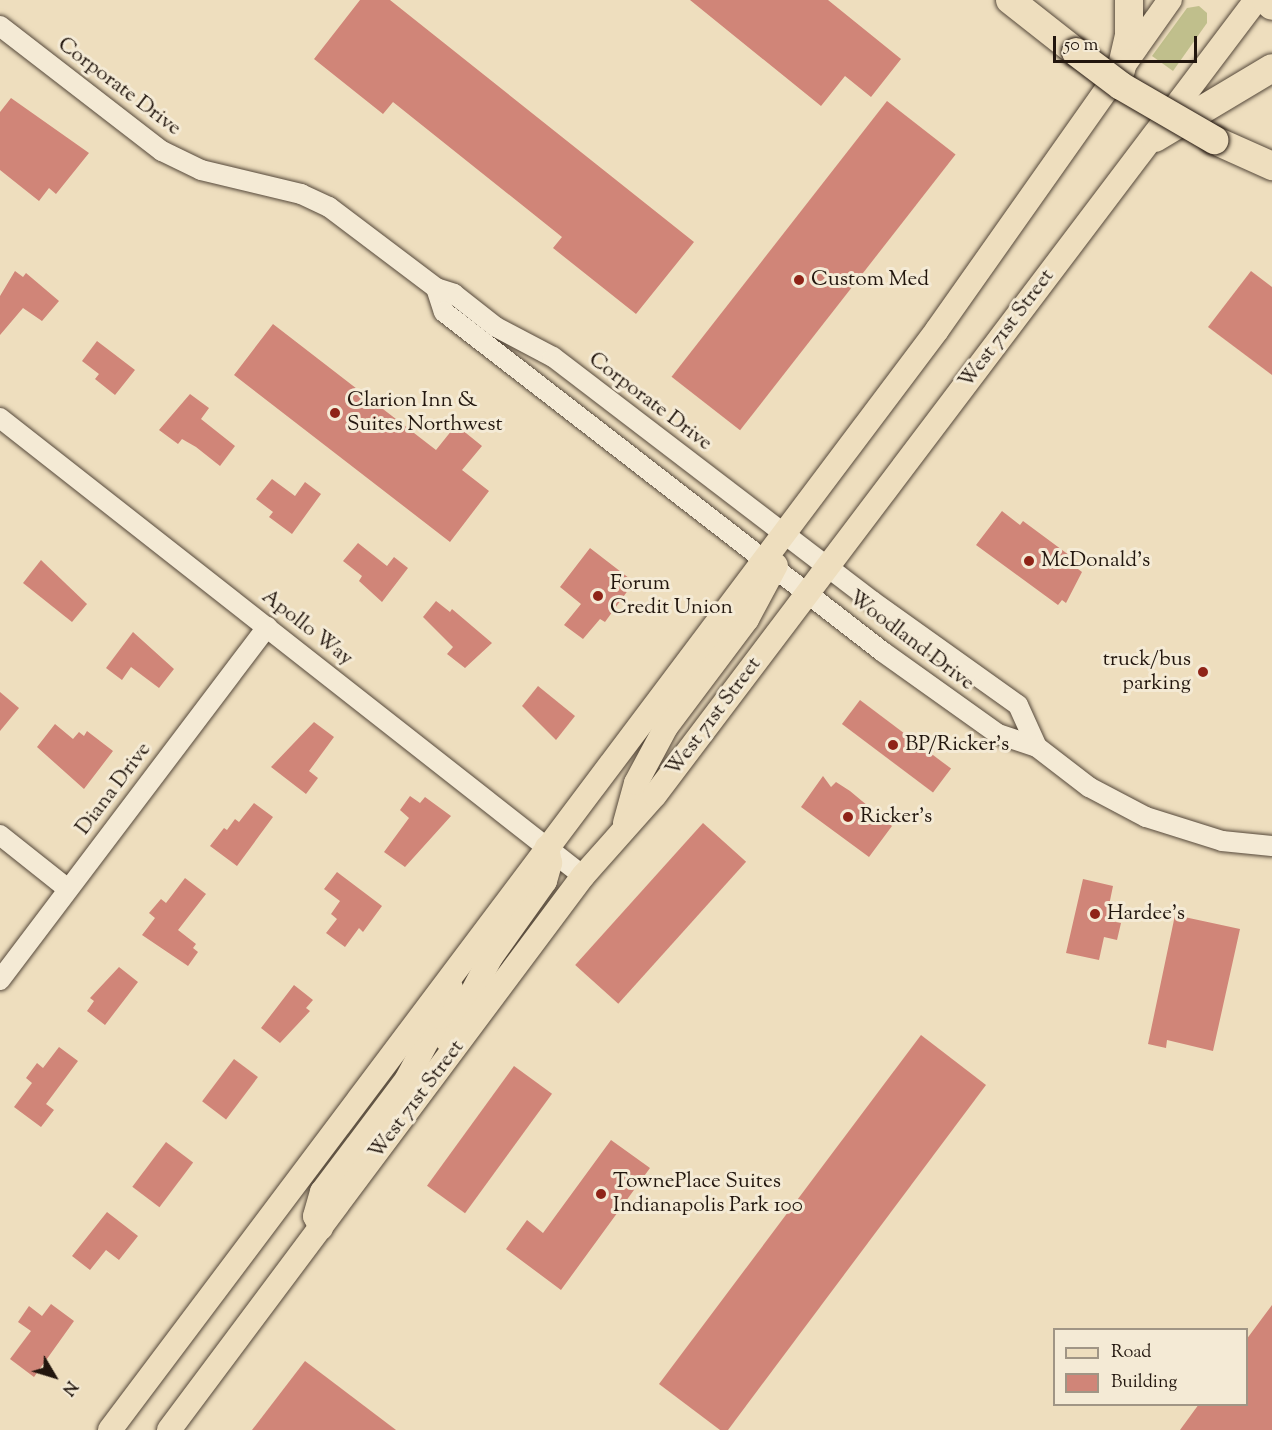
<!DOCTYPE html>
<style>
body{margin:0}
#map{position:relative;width:1272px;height:1430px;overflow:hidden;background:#eedebe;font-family:"Sorts Mill Goudy",serif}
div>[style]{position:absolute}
.green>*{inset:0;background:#c0bf8c}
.building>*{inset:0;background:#d08578;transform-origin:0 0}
.roads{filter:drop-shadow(0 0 2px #55483a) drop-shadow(0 0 2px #55483a)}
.minor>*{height:20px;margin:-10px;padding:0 10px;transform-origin:10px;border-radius:10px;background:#f4ead5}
.major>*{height:24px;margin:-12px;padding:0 12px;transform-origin:12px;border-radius:12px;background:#eedebe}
.highway>*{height:28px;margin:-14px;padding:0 14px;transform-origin:14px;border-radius:14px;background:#eedebe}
.bridges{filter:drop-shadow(0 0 2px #22160e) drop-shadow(0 0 2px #22160e)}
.highway-bridge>*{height:28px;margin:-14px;padding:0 14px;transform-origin:14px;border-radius:14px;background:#eedebe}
.dots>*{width:16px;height:16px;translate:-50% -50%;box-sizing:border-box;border:3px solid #f4ead5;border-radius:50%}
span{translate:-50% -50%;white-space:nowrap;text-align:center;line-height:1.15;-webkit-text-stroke:6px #f4ead5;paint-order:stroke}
.street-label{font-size:21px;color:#22160e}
.poi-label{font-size:21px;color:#22160e}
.left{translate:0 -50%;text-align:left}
.right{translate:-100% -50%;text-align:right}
.legend{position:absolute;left:1053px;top:1328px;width:195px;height:78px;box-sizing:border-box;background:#f4ead5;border:2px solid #a09585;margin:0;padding:8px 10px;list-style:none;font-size:18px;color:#22160e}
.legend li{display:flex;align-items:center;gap:12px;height:30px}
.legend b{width:30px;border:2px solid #a09585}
.north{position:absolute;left:24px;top:1346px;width:60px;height:60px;-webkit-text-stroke:4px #f4ead5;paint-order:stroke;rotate:128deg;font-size:16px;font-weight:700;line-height:24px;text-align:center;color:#22160e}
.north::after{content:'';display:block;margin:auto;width:21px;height:27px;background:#22160e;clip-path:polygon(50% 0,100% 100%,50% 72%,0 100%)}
.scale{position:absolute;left:1053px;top:36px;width:144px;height:27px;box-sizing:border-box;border:3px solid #22160e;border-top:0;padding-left:8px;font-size:18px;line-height:21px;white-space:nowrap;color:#22160e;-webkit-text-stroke:4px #f4ead5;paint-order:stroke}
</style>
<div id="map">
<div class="green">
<div style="clip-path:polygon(1199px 6px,1207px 13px,1207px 23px,1173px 71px,1152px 56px,1187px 8px)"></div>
</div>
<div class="building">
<div style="clip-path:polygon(360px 0,390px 0,694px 242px,636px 314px,553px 248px,562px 237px,393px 102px,383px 114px,314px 59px)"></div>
<div style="clip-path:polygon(690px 0,828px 0,901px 59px,871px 97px,845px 76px,821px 106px)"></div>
<div style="clip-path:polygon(11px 98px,89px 153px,56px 194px,49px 188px,39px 201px,0 170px,0 112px)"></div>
<div style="left:887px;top:101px;width:87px;height:350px;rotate:38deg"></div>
<div style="clip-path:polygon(15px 271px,23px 277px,26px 273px,59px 301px,42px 321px,23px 308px,0 335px,0 296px)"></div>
<div style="clip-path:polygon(1251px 271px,1272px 287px,1272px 375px,1208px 327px)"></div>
<div style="clip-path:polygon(273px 324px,436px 450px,456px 425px,482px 446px,462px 470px,489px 491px,450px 542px,234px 375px)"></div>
<div style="clip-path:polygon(97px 341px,135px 370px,115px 395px,95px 379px,99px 374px,82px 361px)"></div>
<div style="clip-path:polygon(190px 394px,209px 408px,201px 419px,235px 446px,220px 466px,196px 447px,182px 439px,178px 444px,159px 430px)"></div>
<div style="clip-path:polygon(272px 479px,295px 496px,305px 482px,321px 494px,292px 534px,269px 517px,273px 512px,256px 499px)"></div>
<div style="clip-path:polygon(1002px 511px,1020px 525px,1023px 521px,1077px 561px,1074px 566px,1082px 572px,1066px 603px,1062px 600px,1058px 605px,976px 545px)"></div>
<div style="clip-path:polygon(358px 543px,387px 566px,394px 557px,408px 568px,382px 602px,359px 581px,362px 576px,343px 561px)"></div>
<div style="clip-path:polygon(590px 548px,634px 582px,605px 622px,600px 619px,583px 639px,564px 625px,581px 604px,560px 587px)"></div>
<div style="clip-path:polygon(41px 560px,87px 604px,72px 622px,23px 583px)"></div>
<div style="clip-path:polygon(436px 601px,450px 612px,452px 609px,492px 643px,465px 668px,447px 654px,453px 647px,423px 617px)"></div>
<div style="clip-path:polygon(133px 632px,174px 669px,159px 688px,131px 667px,122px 680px,106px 668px)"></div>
<div style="clip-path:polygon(538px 686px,575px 716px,556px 740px,522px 706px)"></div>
<div style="clip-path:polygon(0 692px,19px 708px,0 731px)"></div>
<div style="left:860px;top:700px;width:114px;height:30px;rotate:37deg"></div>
<div style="clip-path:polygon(314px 722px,334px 737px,309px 771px,318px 778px,306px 794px,271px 767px)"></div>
<div style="clip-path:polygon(55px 724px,73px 739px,79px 732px,84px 736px,87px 731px,113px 751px,84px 789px,37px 747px)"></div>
<div style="clip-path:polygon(823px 776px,831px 787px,836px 782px,850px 791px,892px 826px,869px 857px,801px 807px)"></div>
<div style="clip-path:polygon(410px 796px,420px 803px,425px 797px,451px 816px,405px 867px,384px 852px,409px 818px,400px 810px)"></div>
<div style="clip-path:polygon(254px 803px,273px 817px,237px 866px,210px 846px,224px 828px,227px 830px,235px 819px,239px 822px)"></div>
<div style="left:703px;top:823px;width:58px;height:191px;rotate:42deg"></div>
<div style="clip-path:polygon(337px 872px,382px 906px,363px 932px,359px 928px,345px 947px,326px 933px,337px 919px,331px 914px,340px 901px,324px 889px)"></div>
<div style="clip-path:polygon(185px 878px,206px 894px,178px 930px,196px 944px,193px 948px,198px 952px,188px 966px,142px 935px,155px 918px,149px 913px,161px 899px,166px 903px)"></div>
<div style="clip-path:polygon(1083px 879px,1113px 886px,1106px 920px,1121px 923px,1117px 940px,1104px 937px,1099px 960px,1066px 953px)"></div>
<div style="clip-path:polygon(1175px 915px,1240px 929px,1213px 1051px,1167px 1040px,1166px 1048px,1148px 1044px)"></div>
<div style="clip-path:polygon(119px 967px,138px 982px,105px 1025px,87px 1011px,94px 1001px,90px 998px)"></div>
<div style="clip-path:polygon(294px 985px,313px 1000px,306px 1008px,310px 1011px,280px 1043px,261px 1028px)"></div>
<div style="clip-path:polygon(921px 1035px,986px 1085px,728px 1430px,720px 1430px,659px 1384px)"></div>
<div style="clip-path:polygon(59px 1047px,78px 1061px,46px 1104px,54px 1110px,41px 1127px,14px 1107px,32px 1083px,26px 1078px,37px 1063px,43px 1068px)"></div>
<div style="left:234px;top:1059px;width:30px;height:53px;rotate:37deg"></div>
<div style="left:514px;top:1066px;width:47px;height:148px;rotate:36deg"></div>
<div style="clip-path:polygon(611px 1140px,650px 1168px,561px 1290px,506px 1249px,527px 1220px,543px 1233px)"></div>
<div style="left:166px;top:1142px;width:34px;height:56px;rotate:37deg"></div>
<div style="clip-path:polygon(107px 1212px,138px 1236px,119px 1260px,106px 1250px,90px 1270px,72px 1256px)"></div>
<div style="clip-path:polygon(51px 1304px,74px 1321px,34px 1377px,10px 1359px,31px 1331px,18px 1322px,29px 1306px,42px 1316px)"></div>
<div style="clip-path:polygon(1272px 1305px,1272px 1430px,1180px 1430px,1199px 1404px,1246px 1404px,1246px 1340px)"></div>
<div style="clip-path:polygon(305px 1361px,396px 1430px,252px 1430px)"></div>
</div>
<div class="roads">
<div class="minor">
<div style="left:0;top:26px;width:205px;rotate:37.7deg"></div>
<div style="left:162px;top:151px;width:43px;rotate:26deg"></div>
<div style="left:201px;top:170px;width:103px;rotate:13.5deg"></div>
<div style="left:301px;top:194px;width:31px;rotate:25deg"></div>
<div style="left:329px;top:207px;width:134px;rotate:37.1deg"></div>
<div style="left:436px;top:288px;width:19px;rotate:18deg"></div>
<div style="left:454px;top:294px;width:53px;rotate:38.2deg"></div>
<div style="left:496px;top:327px;width:64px;rotate:27.8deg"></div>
<div style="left:553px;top:357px;width:402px;rotate:37.4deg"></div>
<div style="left:872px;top:601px;width:179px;rotate:35.5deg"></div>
<div style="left:1018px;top:705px;width:46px;rotate:65.7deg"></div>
<div style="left:436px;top:288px;width:25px;rotate:72deg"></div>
<div style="left:444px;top:312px;width:555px;rotate:37.76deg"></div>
<div style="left:883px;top:652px;width:141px;rotate:35.5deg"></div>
<div style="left:998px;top:734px;width:41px;rotate:18.4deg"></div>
<div style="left:1037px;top:747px;width:66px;rotate:37.6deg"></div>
<div style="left:1089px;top:787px;width:64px;rotate:27.8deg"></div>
<div style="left:1146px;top:817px;width:80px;rotate:17.5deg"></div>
<div style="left:1222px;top:841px;width:50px;rotate:5.7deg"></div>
<div style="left:0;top:418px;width:741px;rotate:38.15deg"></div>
<div style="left:0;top:835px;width:87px;rotate:38.5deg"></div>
<div style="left:0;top:980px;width:443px;rotate:-52.9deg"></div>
</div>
<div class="major">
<div style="left:625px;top:823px;width:41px;rotate:-74.6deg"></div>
<div style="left:636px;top:783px;width:64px;rotate:-61.8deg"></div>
<div style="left:666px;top:727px;width:135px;rotate:-53.1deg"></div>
<div style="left:747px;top:619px;width:61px;rotate:-61.8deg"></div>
<div style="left:447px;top:1040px;width:94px;rotate:-62.1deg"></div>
<div style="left:491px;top:957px;width:93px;rotate:-54.6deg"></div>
<div style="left:545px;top:881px;width:19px;rotate:-74deg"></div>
<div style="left:550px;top:863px;width:16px;rotate:-101deg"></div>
<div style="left:321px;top:1228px;width:13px;rotate:-117deg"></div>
<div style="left:315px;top:1216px;width:25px;rotate:-74deg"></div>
<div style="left:322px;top:1192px;width:141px;rotate:-53deg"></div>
<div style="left:407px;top:1079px;width:70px;rotate:-62deg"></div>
<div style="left:440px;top:1017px;width:31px;rotate:-69deg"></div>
<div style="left:110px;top:1430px;width:1376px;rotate:-53.06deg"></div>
<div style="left:937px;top:330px;width:404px;rotate:-54.8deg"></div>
<div style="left:169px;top:1430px;width:692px;rotate:-53.23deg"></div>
<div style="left:583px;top:876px;width:108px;rotate:-48.4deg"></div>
<div style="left:655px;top:795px;width:997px;rotate:-52.91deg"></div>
</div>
<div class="highway">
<div style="left:1010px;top:0;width:84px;rotate:38.2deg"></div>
<div style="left:1266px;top:0;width:8px;rotate:45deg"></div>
<div style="left:1121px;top:70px;width:35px;rotate:-77deg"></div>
<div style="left:1129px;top:36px;width:36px;rotate:-90deg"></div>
<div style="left:1155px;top:138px;width:136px;rotate:-30.9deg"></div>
<div style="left:1214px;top:140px;width:64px;rotate:24.1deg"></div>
</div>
</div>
<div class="bridges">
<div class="highway-bridge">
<div style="left:1076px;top:52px;width:56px;rotate:37.1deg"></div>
<div style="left:1121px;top:86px;width:108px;rotate:30.1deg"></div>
</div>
</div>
<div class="dots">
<div style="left:799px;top:280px;background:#8f2418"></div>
<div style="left:335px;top:413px;background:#8f2418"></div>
<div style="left:1029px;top:561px;background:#8f2418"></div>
<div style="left:598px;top:596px;background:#8f2418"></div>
<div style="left:1203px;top:672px;background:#8f2418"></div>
<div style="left:893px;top:745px;background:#8f2418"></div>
<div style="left:848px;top:817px;background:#8f2418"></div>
<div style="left:1095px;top:914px;background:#8f2418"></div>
<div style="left:601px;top:1194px;background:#8f2418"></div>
</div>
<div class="street-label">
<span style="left:119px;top:87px;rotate:37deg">Corporate Drive</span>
<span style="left:1007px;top:329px;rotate:-53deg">West 71st Street</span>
<span style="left:650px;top:402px;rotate:37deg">Corporate Drive</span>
<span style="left:307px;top:628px;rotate:38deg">Apollo Way</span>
<span style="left:911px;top:641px;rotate:37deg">Woodland Drive</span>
<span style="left:714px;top:717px;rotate:-53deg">West 71st Street</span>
<span style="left:114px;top:789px;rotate:-53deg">Diana Drive</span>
<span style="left:417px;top:1100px;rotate:-53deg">West 71st Street</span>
</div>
<div class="poi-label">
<span class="left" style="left:811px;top:280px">Custom Med</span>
<span class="left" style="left:347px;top:413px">Clarion Inn &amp;<br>Suites Northwest</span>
<span class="left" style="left:1041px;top:561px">McDonald's</span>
<span class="left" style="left:610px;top:596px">Forum<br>Credit Union</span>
<span class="right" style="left:1191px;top:672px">truck/bus<br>parking</span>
<span class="left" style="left:905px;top:745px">BP/Ricker's</span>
<span class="left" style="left:860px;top:817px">Ricker's</span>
<span class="left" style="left:1107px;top:914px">Hardee's</span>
<span class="left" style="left:613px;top:1194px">TownePlace Suites<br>Indianapolis Park 100</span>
</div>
<ul class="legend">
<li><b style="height:8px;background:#eedebe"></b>Road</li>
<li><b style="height:16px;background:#d08578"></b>Building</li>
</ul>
<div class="north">N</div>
<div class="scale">50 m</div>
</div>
